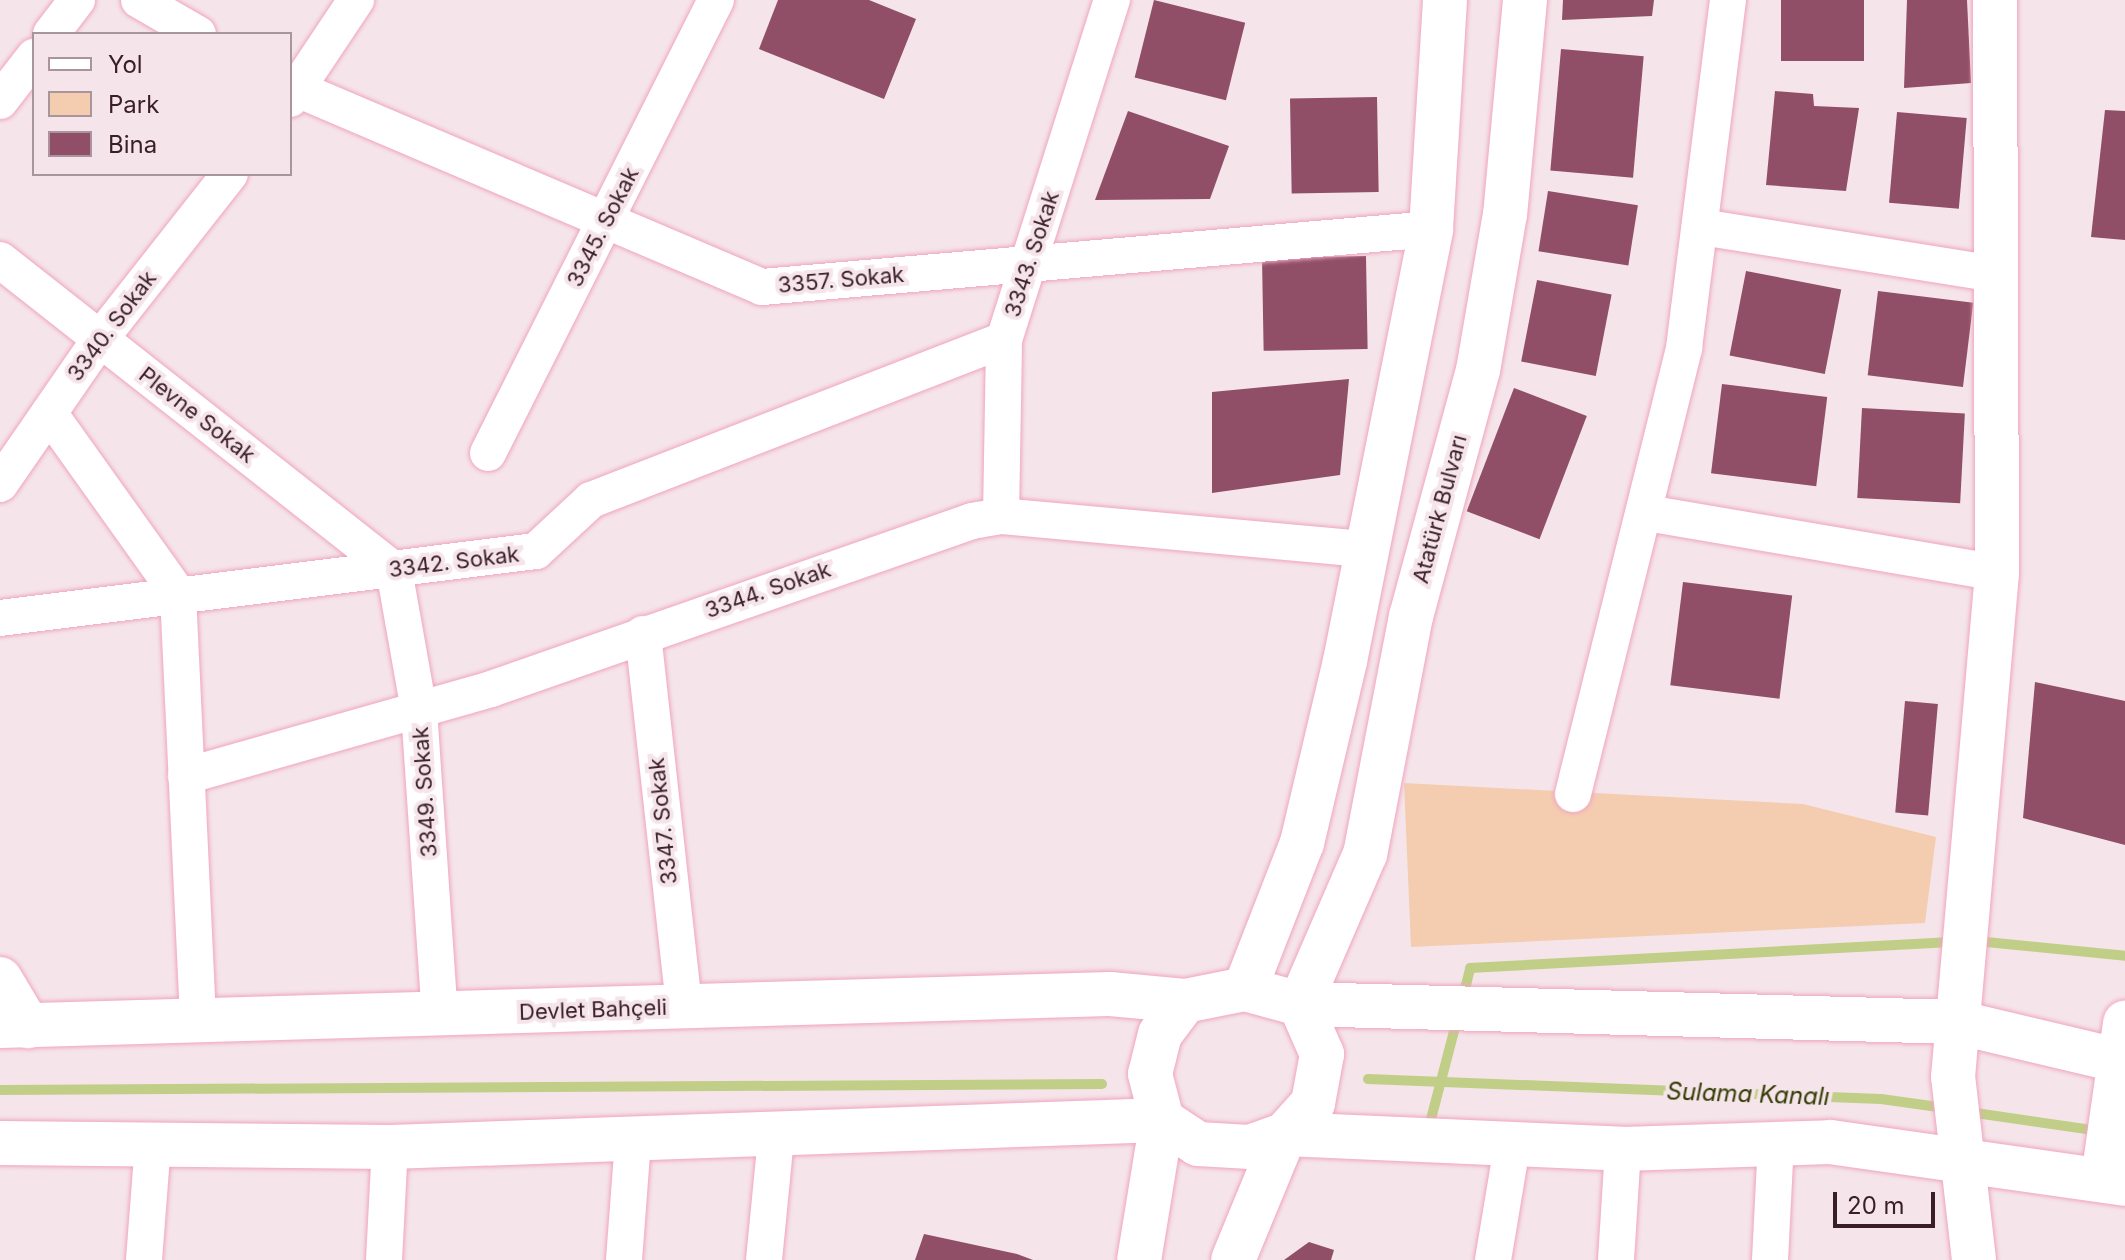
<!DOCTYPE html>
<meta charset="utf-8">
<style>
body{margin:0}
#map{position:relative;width:2125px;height:1260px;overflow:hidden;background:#f5e5ea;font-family:Inter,sans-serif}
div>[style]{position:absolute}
.green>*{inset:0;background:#f4cdb1}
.stream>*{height:10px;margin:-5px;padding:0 5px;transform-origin:5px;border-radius:5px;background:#c1ce88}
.building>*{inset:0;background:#904e67;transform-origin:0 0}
.roads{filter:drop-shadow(0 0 2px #f0a5bf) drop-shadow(0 0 2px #f0a5bf)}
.street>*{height:36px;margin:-18px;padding:0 18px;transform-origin:18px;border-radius:18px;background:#fff}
.secondary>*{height:44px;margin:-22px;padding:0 22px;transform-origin:22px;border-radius:22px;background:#fff}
span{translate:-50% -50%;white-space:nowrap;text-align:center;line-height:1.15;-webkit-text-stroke:8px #f5e5ea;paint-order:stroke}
.street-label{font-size:22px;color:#391d27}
.water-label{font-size:24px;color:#343b04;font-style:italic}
.legend{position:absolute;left:32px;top:32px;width:260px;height:144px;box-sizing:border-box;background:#f5e5ea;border:2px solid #aa959c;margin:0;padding:10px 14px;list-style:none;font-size:24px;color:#391d27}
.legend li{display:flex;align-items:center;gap:16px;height:40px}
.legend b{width:40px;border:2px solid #aa959c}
.scale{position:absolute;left:1833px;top:1192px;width:102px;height:36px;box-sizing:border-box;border:4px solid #391d27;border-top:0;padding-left:10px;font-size:24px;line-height:28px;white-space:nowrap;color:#391d27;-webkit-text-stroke:6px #f5e5ea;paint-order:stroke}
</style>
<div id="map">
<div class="green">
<div style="clip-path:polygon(1404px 783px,1803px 804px,1936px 837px,1925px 923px,1411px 947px)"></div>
</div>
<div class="stream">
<div style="left:1976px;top:941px;width:150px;rotate:5.7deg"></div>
<div style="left:1463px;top:997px;width:30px;rotate:-76deg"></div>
<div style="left:1470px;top:968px;width:487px;rotate:-3.1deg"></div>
<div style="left:1368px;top:1079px;width:513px;rotate:2.23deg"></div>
<div style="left:1881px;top:1099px;width:65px;rotate:8deg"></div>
<div style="left:0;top:1090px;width:1102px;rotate:-0.31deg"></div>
<div style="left:1969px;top:1112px;width:131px;rotate:8.3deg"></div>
<div style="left:1431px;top:1119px;width:102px;rotate:-75.3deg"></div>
</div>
<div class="building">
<div style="clip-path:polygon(778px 0,869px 0,916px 19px,884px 99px,759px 49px)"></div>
<div style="left:1154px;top:0;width:94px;height:80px;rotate:14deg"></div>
<div style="clip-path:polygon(1563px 0,1654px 0,1652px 16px,1562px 20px)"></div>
<div style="left:1781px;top:0;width:83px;height:61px"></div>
<div style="clip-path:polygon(1907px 0,1967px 0,1971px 83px,1904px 88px)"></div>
<div style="left:1561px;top:49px;width:83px;height:122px;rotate:5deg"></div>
<div style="clip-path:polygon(1775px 91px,1813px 94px,1814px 106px,1859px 108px,1846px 191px,1766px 185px)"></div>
<div style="left:1377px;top:97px;width:95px;height:87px;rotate:89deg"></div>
<div style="clip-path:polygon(2105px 110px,2125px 111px,2125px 240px,2091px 237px)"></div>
<div style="clip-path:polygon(1128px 111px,1229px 146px,1210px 199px,1095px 200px)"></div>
<div style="left:1897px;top:112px;width:70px;height:91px;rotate:5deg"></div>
<div style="left:1548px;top:191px;width:91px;height:61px;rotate:9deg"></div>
<div style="left:1366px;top:256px;width:93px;height:104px;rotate:89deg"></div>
<div style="left:1746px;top:271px;width:97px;height:86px;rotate:11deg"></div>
<div style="left:1537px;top:280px;width:76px;height:83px;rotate:11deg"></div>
<div style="left:1878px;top:291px;width:96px;height:85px;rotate:7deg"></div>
<div style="clip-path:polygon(1349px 379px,1340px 475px,1212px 493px,1212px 392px)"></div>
<div style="left:1722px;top:384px;width:106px;height:90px;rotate:7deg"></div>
<div style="left:1514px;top:388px;width:78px;height:132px;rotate:21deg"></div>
<div style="left:1862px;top:408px;width:103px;height:90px;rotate:3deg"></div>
<div style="left:1683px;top:582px;width:110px;height:104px;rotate:7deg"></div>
<div style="clip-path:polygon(2035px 682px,2125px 701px,2125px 845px,2023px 818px)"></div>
<div style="left:1905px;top:701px;width:33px;height:112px;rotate:5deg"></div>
<div style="clip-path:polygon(924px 1234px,1017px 1254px,1033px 1260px,915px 1260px)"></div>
<div style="clip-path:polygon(1309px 1242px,1334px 1250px,1331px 1260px,1284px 1260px)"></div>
</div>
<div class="roads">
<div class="street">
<div style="left:139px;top:0;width:68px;rotate:30deg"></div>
<div style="left:51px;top:34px;width:43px;rotate:-52.6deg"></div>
<div style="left:290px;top:86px;width:513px;rotate:23.07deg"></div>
<div style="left:762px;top:287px;width:672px;rotate:-4.95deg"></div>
<div style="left:290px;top:99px;width:119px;rotate:-56.3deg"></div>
<div style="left:0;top:101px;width:56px;rotate:-52.3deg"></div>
<div style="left:1702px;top:227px;width:298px;rotate:9.1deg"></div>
<div style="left:0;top:260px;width:501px;rotate:38.2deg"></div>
<div style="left:394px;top:570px;width:142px;rotate:79.9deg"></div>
<div style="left:419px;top:710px;width:307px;rotate:86.1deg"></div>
<div style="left:49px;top:413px;width:222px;rotate:54.5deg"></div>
<div style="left:178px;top:594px;width:429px;rotate:87.3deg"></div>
<div style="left:488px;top:453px;width:507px;rotate:-63.28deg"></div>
<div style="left:0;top:484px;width:176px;rotate:-55.4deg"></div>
<div style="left:100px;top:339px;width:210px;rotate:-51.8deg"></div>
<div style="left:1647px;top:513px;width:355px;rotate:9.7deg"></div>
<div style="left:1001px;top:516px;width:176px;rotate:-89deg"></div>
<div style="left:1004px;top:340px;width:357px;rotate:-72.4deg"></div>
<div style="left:0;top:618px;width:540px;rotate:-7.13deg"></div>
<div style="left:536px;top:551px;width:75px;rotate:-42.8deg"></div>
<div style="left:591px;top:500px;width:443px;rotate:-21.2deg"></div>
<div style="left:643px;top:634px;width:375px;rotate:83.7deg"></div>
<div style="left:186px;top:776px;width:317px;rotate:-15.9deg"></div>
<div style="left:491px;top:689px;width:509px;rotate:-19.25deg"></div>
<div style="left:972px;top:521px;width:29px;rotate:-10deg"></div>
<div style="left:1001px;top:516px;width:365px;rotate:5.2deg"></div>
<div style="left:1573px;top:794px;width:460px;rotate:-76deg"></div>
<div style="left:1684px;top:348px;width:351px;rotate:-82.8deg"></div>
<div style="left:144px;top:1260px;width:116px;rotate:-85.6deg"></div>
<div style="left:384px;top:1260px;width:113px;rotate:-87deg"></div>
<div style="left:624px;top:1260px;width:119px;rotate:-85.7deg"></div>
<div style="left:764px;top:1260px;width:124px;rotate:-84.4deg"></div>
<div style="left:1493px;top:1260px;width:121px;rotate:-80.5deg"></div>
<div style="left:1616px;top:1260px;width:111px;rotate:-86.4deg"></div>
<div style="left:1770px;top:1260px;width:118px;rotate:-87.1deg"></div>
</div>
<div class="secondary">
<div style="left:1525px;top:0;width:215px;rotate:95.3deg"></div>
<div style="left:1505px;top:214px;width:158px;rotate:99.8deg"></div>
<div style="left:1478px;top:370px;width:255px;rotate:105.2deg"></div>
<div style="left:1411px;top:616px;width:242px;rotate:100.9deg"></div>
<div style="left:1365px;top:854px;width:163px;rotate:113.4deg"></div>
<div style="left:1300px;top:1004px;width:656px;rotate:1.57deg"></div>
<div style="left:1956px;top:1022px;width:174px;rotate:13.3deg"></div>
<div style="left:0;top:979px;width:55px;rotate:59.2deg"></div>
<div style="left:1245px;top:989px;width:157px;rotate:-68.7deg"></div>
<div style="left:1302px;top:843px;width:187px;rotate:-76.7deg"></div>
<div style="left:1345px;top:661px;width:440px;rotate:-78.7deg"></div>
<div style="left:1431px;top:229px;width:229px;rotate:-86.5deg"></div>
<div style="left:1185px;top:1001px;width:41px;rotate:127.1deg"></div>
<div style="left:1160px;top:1034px;width:41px;rotate:104deg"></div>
<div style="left:1150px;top:1074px;width:48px;rotate:75.4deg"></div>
<div style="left:1162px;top:1120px;width:43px;rotate:33.7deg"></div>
<div style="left:1198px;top:1144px;width:52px;rotate:3.3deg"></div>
<div style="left:1250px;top:1147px;width:37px;rotate:-20deg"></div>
<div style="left:1285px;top:1134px;width:338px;rotate:2.5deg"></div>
<div style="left:1623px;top:1149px;width:207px;rotate:-1.9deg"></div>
<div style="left:1830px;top:1142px;width:298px;rotate:8.1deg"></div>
<div style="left:0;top:1026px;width:1110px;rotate:-1.65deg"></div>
<div style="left:1110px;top:994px;width:75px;rotate:5.3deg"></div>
<div style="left:1185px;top:1001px;width:61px;rotate:-11.3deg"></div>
<div style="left:1245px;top:989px;width:57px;rotate:15.3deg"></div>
<div style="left:1300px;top:1004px;width:55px;rotate:66.3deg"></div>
<div style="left:1322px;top:1054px;width:50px;rotate:100.4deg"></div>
<div style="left:1313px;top:1103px;width:42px;rotate:132.1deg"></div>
<div style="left:1285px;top:1134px;width:136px;rotate:112.4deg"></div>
<div style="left:0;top:1143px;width:390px;rotate:0.6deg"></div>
<div style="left:390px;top:1147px;width:772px;rotate:-2deg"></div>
<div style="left:1162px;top:1120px;width:142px;rotate:99.3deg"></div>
<div style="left:2103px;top:1178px;width:157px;rotate:-81.9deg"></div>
<div style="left:1974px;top:1260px;width:184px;rotate:-96.5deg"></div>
<div style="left:1953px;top:1077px;width:506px;rotate:-85.01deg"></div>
<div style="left:1997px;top:573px;width:573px;rotate:-90.2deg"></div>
</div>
</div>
<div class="street-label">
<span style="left:603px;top:227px;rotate:-63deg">3345. Sokak</span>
<span style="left:1032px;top:254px;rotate:-72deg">3343. Sokak</span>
<span style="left:841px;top:280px;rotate:-5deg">3357. Sokak</span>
<span style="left:112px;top:326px;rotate:-53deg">3340. Sokak</span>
<span style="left:197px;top:415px;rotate:38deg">Plevne Sokak</span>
<span style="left:1440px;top:509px;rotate:-75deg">Atatürk Bulvarı</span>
<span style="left:454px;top:562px;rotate:-7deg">3342. Sokak</span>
<span style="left:768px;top:590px;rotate:-19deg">3344. Sokak</span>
<span style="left:425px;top:792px;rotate:-94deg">3349. Sokak</span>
<span style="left:663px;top:821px;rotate:-96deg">3347. Sokak</span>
<span style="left:593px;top:1010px;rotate:-2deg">Devlet Bahçeli</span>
</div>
<div class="water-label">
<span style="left:1748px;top:1094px;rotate:2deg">Sulama Kanalı</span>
</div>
<ul class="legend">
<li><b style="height:10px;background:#fff"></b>Yol</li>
<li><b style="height:22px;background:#f4cdb1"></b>Park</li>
<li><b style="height:22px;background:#904e67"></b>Bina</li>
</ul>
<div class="scale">20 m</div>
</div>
